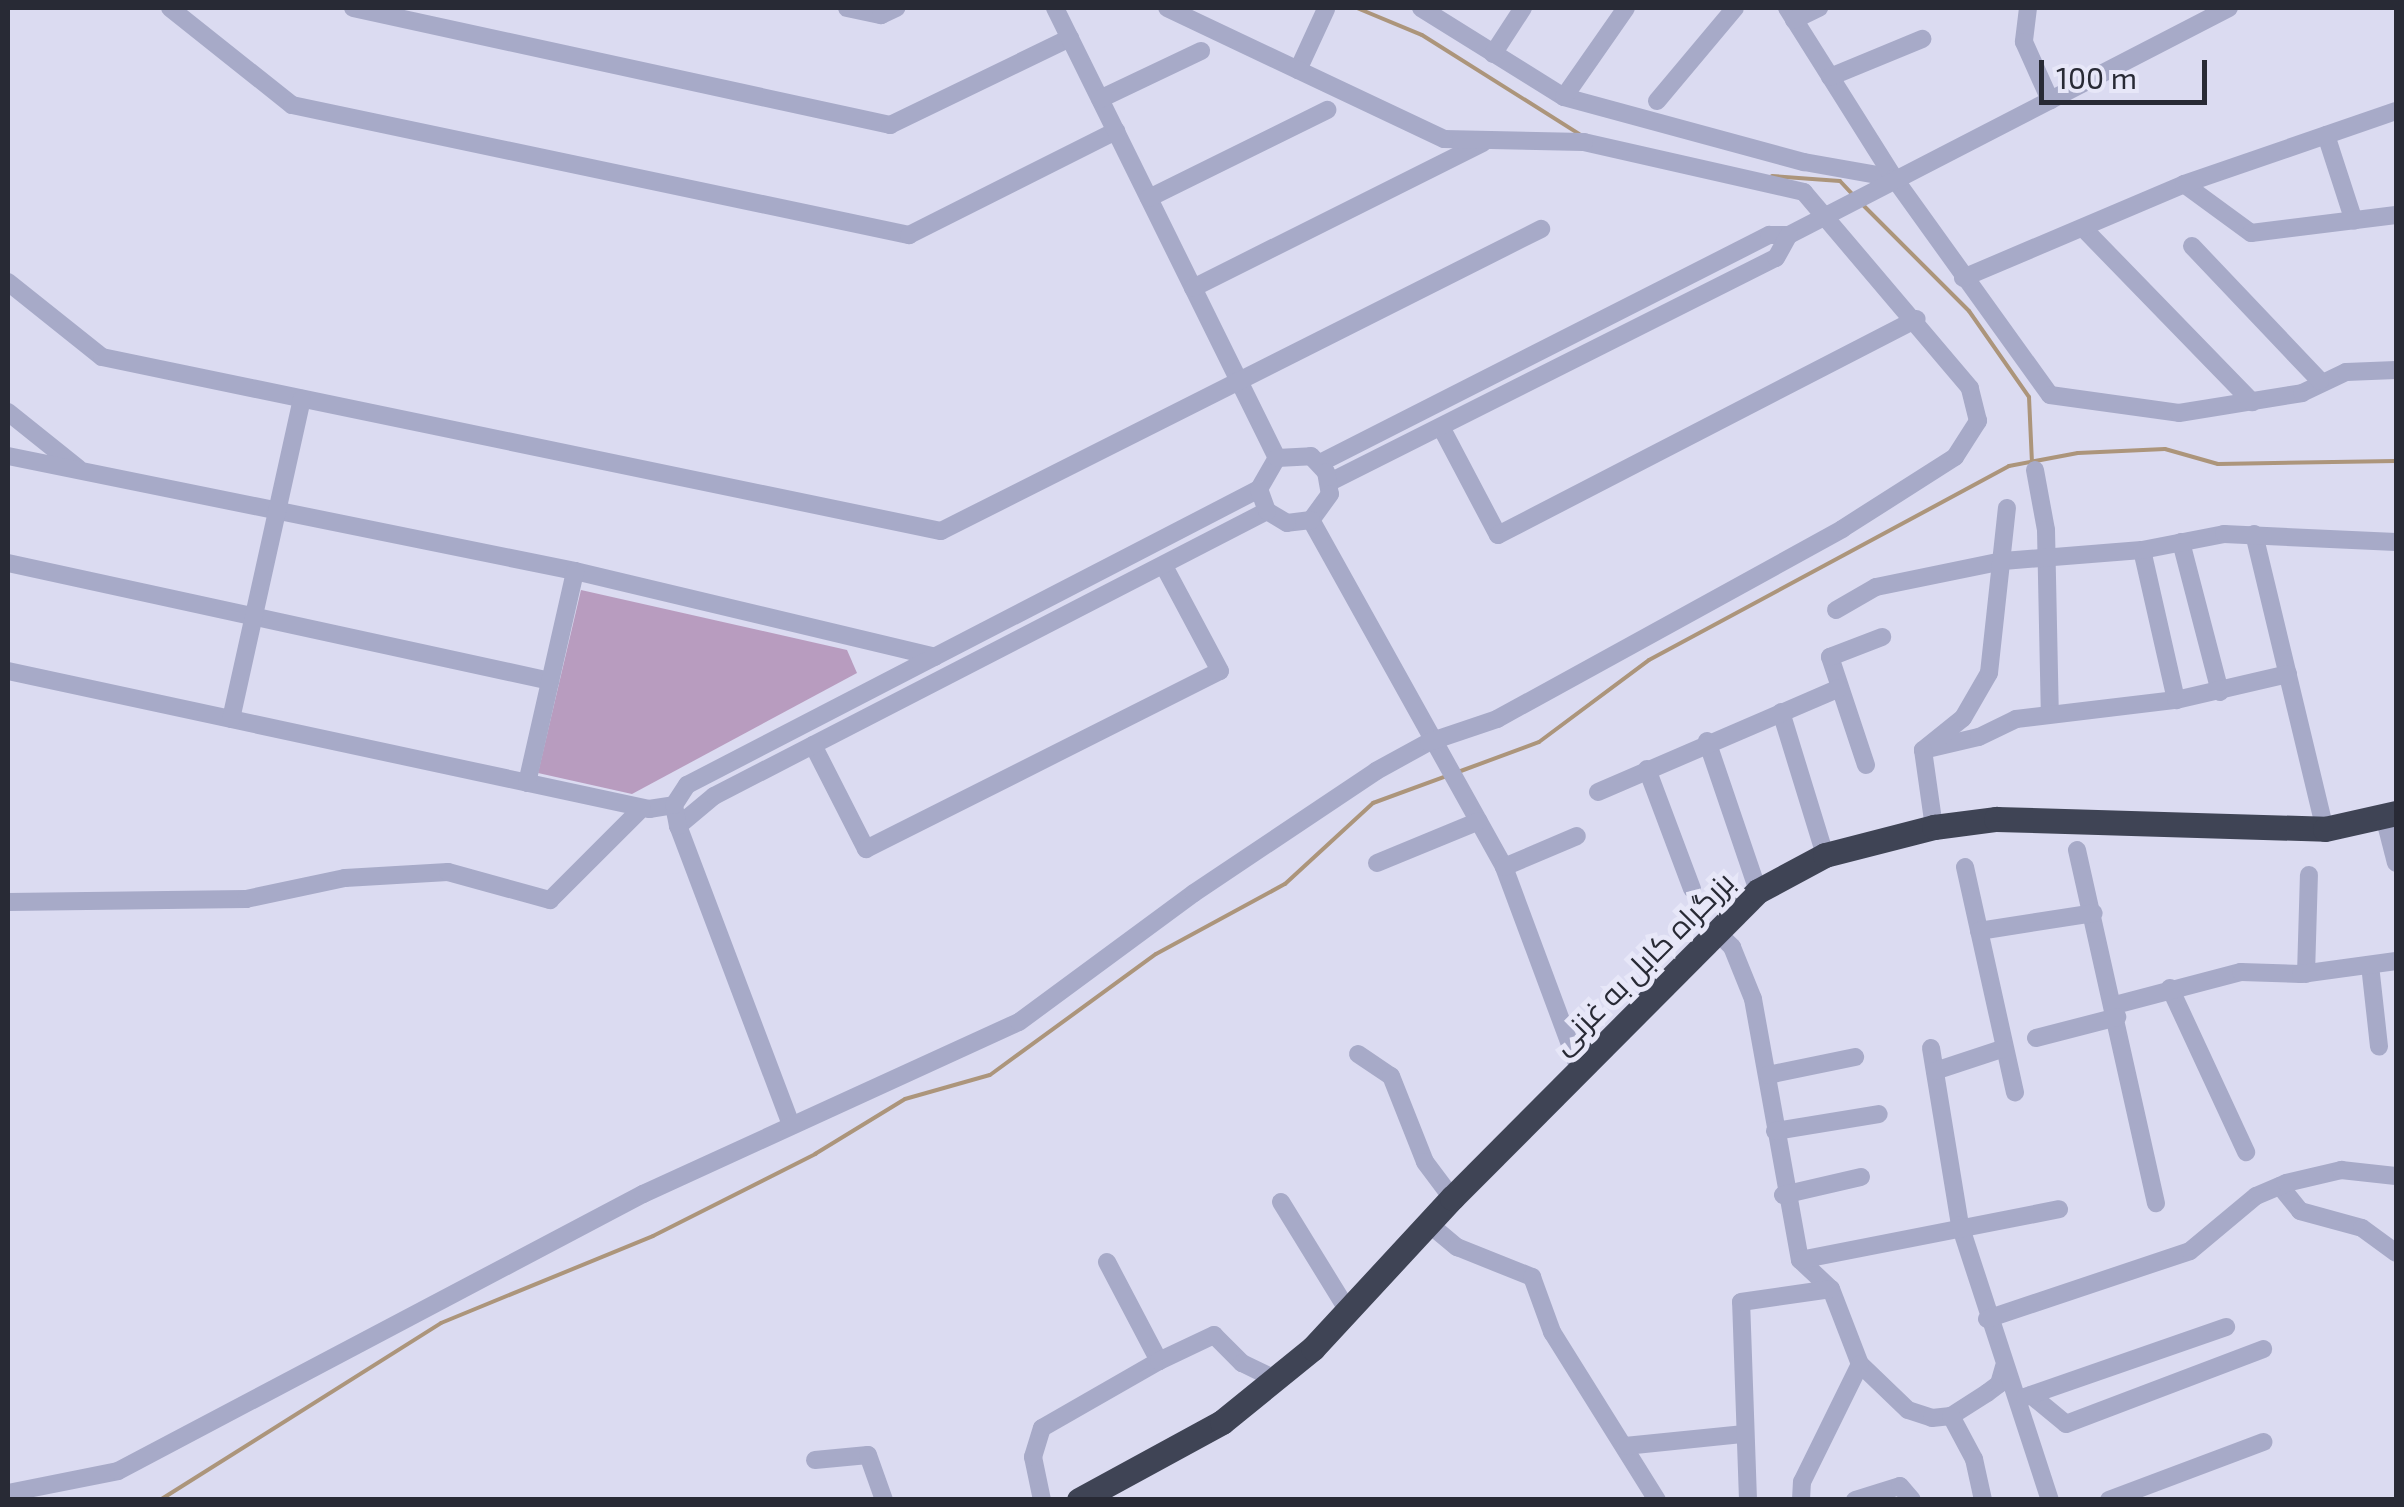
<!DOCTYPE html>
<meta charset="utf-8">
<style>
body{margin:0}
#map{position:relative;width:2404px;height:1507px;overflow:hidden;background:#dbdbf1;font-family:"Exo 2",Cairo,sans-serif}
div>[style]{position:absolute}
.green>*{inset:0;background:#b89cbf}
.stream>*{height:4px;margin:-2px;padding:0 2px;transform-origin:2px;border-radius:2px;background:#ac957b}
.minor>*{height:18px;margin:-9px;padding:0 9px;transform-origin:9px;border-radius:9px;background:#a7aac8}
.highway>*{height:25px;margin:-12.5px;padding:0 12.5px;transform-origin:12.5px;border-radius:12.5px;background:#3f4455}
span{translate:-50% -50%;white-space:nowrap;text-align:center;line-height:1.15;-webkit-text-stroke:10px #e7e7f8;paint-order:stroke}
.street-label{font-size:30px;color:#282a35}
.frame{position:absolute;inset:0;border:10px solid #282a35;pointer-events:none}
.scale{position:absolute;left:2039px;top:60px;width:168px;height:45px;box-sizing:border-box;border:5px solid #282a35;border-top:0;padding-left:12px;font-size:30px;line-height:35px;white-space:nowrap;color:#282a35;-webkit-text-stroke:8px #e7e7f8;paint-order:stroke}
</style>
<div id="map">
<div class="green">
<div style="clip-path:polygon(581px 590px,847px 650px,857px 673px,632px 794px,538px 773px)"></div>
</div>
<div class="stream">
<div style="left:1357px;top:8px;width:70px;rotate:22.6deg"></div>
<div style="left:1422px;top:35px;width:186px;rotate:32.2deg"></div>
<div style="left:1772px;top:176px;width:68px;rotate:4.2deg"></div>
<div style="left:1840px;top:181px;width:18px;rotate:47deg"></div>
<div style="left:1862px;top:204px;width:151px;rotate:45deg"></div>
<div style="left:1969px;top:311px;width:105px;rotate:55.1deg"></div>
<div style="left:2029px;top:397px;width:65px;rotate:87.4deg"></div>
<div style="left:1458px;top:772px;width:86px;rotate:-20.3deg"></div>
<div style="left:1539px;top:742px;width:137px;rotate:-36.7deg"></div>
<div style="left:1649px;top:660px;width:409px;rotate:-28.3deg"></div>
<div style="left:2009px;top:466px;width:70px;rotate:-10.7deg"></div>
<div style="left:2078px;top:453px;width:87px;rotate:-2.6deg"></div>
<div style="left:2165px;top:449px;width:55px;rotate:15.8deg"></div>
<div style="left:2218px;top:464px;width:178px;rotate:-1deg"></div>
<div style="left:160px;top:1500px;width:332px;rotate:-32.2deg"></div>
<div style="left:441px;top:1323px;width:229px;rotate:-22.3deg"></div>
<div style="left:653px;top:1236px;width:182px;rotate:-26.8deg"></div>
<div style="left:815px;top:1154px;width:105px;rotate:-31.4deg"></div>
<div style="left:905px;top:1099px;width:88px;rotate:-15.8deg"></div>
<div style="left:990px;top:1075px;width:205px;rotate:-36.1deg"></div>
<div style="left:1156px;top:954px;width:147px;rotate:-28.5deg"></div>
<div style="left:1285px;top:884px;width:120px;rotate:-42.6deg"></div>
<div style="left:1373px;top:803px;width:81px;rotate:-20.2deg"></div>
</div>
<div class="minor">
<div style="left:170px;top:8px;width:156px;rotate:38.5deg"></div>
<div style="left:292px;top:105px;width:631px;rotate:11.9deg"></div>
<div style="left:909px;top:235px;width:232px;rotate:-26.7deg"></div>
<div style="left:353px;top:8px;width:550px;rotate:12.29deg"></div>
<div style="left:890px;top:125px;width:200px;rotate:-25.8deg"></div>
<div style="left:847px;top:8px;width:35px;rotate:12deg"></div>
<div style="left:881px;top:15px;width:17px;rotate:-25deg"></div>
<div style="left:1055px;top:8px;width:502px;rotate:63.74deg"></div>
<div style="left:1421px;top:8px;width:168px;rotate:31.9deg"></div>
<div style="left:1564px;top:97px;width:249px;rotate:15.2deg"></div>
<div style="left:1804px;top:162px;width:91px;rotate:10.1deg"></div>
<div style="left:1787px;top:8px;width:201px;rotate:57.8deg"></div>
<div style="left:1894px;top:178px;width:267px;rotate:54.3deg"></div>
<div style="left:2050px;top:395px;width:130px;rotate:7.9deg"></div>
<div style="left:2179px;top:413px;width:125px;rotate:-9.2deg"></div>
<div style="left:2302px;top:393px;width:49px;rotate:-25.5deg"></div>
<div style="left:2346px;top:372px;width:50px;rotate:-2.3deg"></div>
<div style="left:2028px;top:8px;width:34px;rotate:97deg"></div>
<div style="left:2024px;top:42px;width:64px;rotate:65.9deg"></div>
<div style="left:1794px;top:20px;width:28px;rotate:-26deg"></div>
<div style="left:1493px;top:54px;width:55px;rotate:-56.9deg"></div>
<div style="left:1298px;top:70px;width:67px;rotate:-65.3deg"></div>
<div style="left:1830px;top:77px;width:100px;rotate:-22.4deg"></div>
<div style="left:1564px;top:97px;width:108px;rotate:-55.1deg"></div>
<div style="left:1100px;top:99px;width:112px;rotate:-25.4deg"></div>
<div style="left:1657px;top:101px;width:121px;rotate:-50deg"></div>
<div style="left:2326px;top:135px;width:90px;rotate:72deg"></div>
<div style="left:2184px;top:184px;width:83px;rotate:36.2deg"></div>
<div style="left:2251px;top:233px;width:146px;rotate:-7.1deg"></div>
<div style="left:1149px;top:198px;width:199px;rotate:-26.3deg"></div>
<div style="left:2083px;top:228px;width:243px;rotate:45.8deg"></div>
<div style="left:2192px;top:246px;width:186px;rotate:46.5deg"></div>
<div style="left:1963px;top:278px;width:240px;rotate:-23deg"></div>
<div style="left:2184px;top:184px;width:224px;rotate:-19deg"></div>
<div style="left:8px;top:282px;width:120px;rotate:38.6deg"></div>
<div style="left:102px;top:357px;width:857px;rotate:11.72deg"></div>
<div style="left:941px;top:531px;width:672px;rotate:-26.72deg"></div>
<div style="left:1193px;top:288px;width:324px;rotate:-26.6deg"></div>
<div style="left:8px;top:412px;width:90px;rotate:38.7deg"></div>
<div style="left:1441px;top:427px;width:122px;rotate:62.2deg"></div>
<div style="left:1498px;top:535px;width:471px;rotate:-27.3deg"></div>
<div style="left:8px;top:456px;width:579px;rotate:11.47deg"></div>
<div style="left:575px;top:571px;width:370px;rotate:13.4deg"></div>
<div style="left:1320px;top:463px;width:504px;rotate:-26.92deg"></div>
<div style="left:1769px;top:235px;width:20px"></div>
<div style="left:1789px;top:235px;width:495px;rotate:-27.3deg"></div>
<div style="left:2035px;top:470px;width:61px;rotate:79.6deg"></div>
<div style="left:2046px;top:530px;width:184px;rotate:88.8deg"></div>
<div style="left:1330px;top:482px;width:499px;rotate:-26.7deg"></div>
<div style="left:1776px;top:258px;width:26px;rotate:-61deg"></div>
<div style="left:1311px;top:520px;width:397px;rotate:60.9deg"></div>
<div style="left:1504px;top:867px;width:218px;rotate:69.6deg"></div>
<div style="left:2254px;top:534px;width:303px;rotate:76.5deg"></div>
<div style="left:2181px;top:542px;width:155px;rotate:75.4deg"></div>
<div style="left:2142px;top:550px;width:154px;rotate:77.2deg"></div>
<div style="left:8px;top:563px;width:555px;rotate:12.28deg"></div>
<div style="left:1836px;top:610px;width:46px;rotate:-29.9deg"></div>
<div style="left:1876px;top:587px;width:130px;rotate:-11.6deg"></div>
<div style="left:2003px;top:561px;width:139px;rotate:-4.5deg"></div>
<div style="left:2142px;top:550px;width:84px;rotate:-11deg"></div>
<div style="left:2224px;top:534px;width:172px;rotate:2.7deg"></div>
<div style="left:8px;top:671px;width:656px;rotate:12.15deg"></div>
<div style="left:649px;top:809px;width:25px;rotate:-9deg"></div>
<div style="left:1781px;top:712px;width:150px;rotate:72.9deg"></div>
<div style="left:231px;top:719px;width:328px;rotate:-77.5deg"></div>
<div style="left:1707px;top:741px;width:158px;rotate:71.2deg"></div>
<div style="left:813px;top:745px;width:117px;rotate:63deg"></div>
<div style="left:866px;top:849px;width:396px;rotate:-26.7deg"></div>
<div style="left:1220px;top:671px;width:119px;rotate:-118.1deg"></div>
<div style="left:1923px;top:750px;width:57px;rotate:-13.1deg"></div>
<div style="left:1979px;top:737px;width:41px;rotate:-25.9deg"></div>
<div style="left:2016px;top:719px;width:161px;rotate:-6.8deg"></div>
<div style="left:2176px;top:700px;width:115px;rotate:-13.1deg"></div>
<div style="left:1923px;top:750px;width:51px;rotate:-38.7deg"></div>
<div style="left:1963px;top:718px;width:52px;rotate:-60deg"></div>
<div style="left:1989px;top:673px;width:166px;rotate:-83.8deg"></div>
<div style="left:1923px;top:750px;width:78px;rotate:81.9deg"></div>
<div style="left:1866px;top:765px;width:114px;rotate:-108.4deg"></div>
<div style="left:1830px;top:657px;width:56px;rotate:-21deg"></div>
<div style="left:1647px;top:769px;width:128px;rotate:69.4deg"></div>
<div style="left:527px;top:783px;width:217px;rotate:-77.2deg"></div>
<div style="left:1598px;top:792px;width:262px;rotate:-23.3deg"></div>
<div style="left:2396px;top:813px;width:15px;rotate:132deg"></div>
<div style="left:2386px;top:824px;width:40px;rotate:75.6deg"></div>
<div style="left:678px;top:826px;width:47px;rotate:-39.8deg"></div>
<div style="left:714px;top:796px;width:622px;rotate:-27.27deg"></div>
<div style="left:2077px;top:850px;width:362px;rotate:77.4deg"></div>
<div style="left:1377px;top:863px;width:110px;rotate:-22.4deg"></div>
<div style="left:1504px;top:867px;width:79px;rotate:-23deg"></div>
<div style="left:1965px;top:867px;width:231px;rotate:77.5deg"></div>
<div style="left:8px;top:902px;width:238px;rotate:-0.7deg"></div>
<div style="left:246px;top:899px;width:101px;rotate:-12deg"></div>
<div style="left:345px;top:878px;width:103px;rotate:-3.3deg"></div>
<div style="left:448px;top:872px;width:106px;rotate:15.4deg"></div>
<div style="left:550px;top:900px;width:130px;rotate:-45deg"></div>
<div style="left:1979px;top:931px;width:116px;rotate:-8.9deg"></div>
<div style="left:1718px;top:933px;width:20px;rotate:45deg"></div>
<div style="left:1732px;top:947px;width:56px;rotate:68deg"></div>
<div style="left:1753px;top:999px;width:265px;rotate:79.8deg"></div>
<div style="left:1800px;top:1260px;width:42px;rotate:43.1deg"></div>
<div style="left:1831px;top:1289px;width:80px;rotate:68.9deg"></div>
<div style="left:1860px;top:1364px;width:66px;rotate:43.8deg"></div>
<div style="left:1908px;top:1410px;width:25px;rotate:18deg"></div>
<div style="left:1932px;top:1418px;width:19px;rotate:-6deg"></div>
<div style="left:1951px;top:1416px;width:43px;rotate:-32.6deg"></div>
<div style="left:1987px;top:1393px;width:15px;rotate:-37deg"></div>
<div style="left:1999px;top:1384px;width:18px;rotate:-74deg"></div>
<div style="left:2370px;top:965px;width:82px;rotate:83.7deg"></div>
<div style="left:2306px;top:974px;width:99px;rotate:-88.3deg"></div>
<div style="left:2170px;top:988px;width:181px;rotate:65.1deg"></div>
<div style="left:2115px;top:1005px;width:130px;rotate:-14.7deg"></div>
<div style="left:2241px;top:972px;width:60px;rotate:1.9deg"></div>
<div style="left:2301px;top:974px;width:96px;rotate:-7.8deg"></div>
<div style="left:2036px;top:1038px;width:84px;rotate:-14.5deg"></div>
<div style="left:1931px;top:1048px;width:179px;rotate:80.7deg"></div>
<div style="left:1960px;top:1225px;width:289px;rotate:71.9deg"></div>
<div style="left:1358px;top:1054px;width:40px;rotate:34deg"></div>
<div style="left:1391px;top:1076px;width:92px;rotate:68.4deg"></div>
<div style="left:1425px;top:1162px;width:45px;rotate:53.1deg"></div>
<div style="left:1935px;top:1071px;width:71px;rotate:-18.2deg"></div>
<div style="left:1768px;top:1075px;width:89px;rotate:-11.7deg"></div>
<div style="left:790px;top:1122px;width:316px;rotate:-110.7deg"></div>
<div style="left:678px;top:826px;width:21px;rotate:-101deg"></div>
<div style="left:674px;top:805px;width:24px;rotate:-57deg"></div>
<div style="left:687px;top:785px;width:644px;rotate:-27.36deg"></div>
<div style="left:1259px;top:489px;width:36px;rotate:-60deg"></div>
<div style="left:1277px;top:458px;width:34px;rotate:-3deg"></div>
<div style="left:1311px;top:456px;width:22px;rotate:47deg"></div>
<div style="left:1326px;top:472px;width:22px;rotate:80deg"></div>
<div style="left:1330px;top:494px;width:32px;rotate:126deg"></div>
<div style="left:1311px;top:520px;width:24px;rotate:173deg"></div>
<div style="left:1287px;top:523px;width:23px;rotate:-149deg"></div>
<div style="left:1267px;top:511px;width:23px;rotate:-110deg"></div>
<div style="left:1775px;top:1131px;width:105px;rotate:-9.3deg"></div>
<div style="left:2280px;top:1186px;width:32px;rotate:51deg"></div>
<div style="left:2300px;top:1211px;width:64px;rotate:15.3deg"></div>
<div style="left:2362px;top:1228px;width:42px;rotate:36.3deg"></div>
<div style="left:1783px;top:1195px;width:80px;rotate:-13deg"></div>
<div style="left:1281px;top:1202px;width:128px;rotate:58.4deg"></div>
<div style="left:1428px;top:1223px;width:38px;rotate:40deg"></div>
<div style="left:1457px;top:1247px;width:81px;rotate:21.8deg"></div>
<div style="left:1532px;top:1277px;width:59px;rotate:70deg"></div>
<div style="left:1552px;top:1332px;width:198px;rotate:58deg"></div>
<div style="left:1800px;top:1260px;width:264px;rotate:-11.1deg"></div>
<div style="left:1107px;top:1262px;width:112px;rotate:62.3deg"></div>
<div style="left:1987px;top:1319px;width:214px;rotate:-18.5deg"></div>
<div style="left:2190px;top:1251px;width:86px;rotate:-39.8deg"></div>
<div style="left:2256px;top:1196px;width:33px;rotate:-23deg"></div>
<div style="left:2286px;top:1183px;width:57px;rotate:-13.3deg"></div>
<div style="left:2341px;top:1170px;width:55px;rotate:6.2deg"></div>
<div style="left:2031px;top:1395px;width:45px;rotate:39.6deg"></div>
<div style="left:2066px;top:1424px;width:211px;rotate:-20.8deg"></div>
<div style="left:2025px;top:1397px;width:213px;rotate:-19.2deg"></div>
<div style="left:1951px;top:1416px;width:49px;rotate:61.9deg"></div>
<div style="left:1974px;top:1459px;width:42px;rotate:77.6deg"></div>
<div style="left:1625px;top:1446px;width:120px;rotate:-5.8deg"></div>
<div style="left:815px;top:1460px;width:53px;rotate:-5.4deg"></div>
<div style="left:868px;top:1455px;width:48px;rotate:70.4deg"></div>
<div style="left:8px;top:1493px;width:112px;rotate:-11.3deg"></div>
<div style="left:118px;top:1471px;width:594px;rotate:-27.82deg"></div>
<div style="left:643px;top:1194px;width:413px;rotate:-24.6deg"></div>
<div style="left:1019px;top:1022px;width:217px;rotate:-36.4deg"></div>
<div style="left:1194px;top:893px;width:219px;rotate:-33.8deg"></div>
<div style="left:1376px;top:771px;width:60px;rotate:-28.7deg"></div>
<div style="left:1429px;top:742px;width:72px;rotate:-18.7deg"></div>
<div style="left:1497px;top:719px;width:394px;rotate:-28.8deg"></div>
<div style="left:1842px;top:529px;width:134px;rotate:-32.5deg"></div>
<div style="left:1955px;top:457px;width:43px;rotate:-57.4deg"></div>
<div style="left:1978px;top:421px;width:34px;rotate:-104deg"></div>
<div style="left:1970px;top:388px;width:257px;rotate:-130.3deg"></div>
<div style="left:1804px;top:192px;width:226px;rotate:-167.2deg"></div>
<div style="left:1584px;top:142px;width:140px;rotate:-178.8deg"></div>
<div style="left:1444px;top:139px;width:306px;rotate:-154.7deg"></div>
<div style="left:1042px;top:1500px;width:44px;rotate:-101.8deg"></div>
<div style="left:1033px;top:1457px;width:30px;rotate:-73deg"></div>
<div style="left:1042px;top:1428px;width:135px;rotate:-29.8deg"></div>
<div style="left:1159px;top:1361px;width:61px;rotate:-25.3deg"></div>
<div style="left:1214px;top:1335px;width:40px;rotate:45deg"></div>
<div style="left:1242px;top:1363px;width:37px;rotate:26deg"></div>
<div style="left:1748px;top:1500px;width:198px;rotate:-92deg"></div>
<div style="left:1741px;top:1302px;width:91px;rotate:-8.2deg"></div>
<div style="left:1801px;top:1500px;width:18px;rotate:-87deg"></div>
<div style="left:1802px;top:1482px;width:131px;rotate:-63.8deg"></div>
<div style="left:1855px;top:1500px;width:47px;rotate:-17.3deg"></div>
<div style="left:1900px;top:1486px;width:18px;rotate:49deg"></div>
<div style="left:2109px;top:1500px;width:165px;rotate:-20.6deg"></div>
</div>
<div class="highway">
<div style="left:1079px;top:1500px;width:163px;rotate:-28.6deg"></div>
<div style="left:1222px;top:1422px;width:117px;rotate:-39.1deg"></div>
<div style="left:1313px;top:1348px;width:205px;rotate:-47.2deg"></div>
<div style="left:1452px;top:1198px;width:433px;rotate:-45.1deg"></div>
<div style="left:1758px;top:891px;width:76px;rotate:-28.2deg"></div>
<div style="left:1825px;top:855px;width:113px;rotate:-14.4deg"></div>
<div style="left:1934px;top:827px;width:63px;rotate:-7.4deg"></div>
<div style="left:1996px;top:819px;width:329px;rotate:1.7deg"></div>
<div style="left:2325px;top:829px;width:73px;rotate:-12.7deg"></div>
</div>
<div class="street-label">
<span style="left:1642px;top:962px;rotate:-45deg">بزرگراه کابل به غزنی</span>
</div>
<div class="frame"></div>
<div class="scale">100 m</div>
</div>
